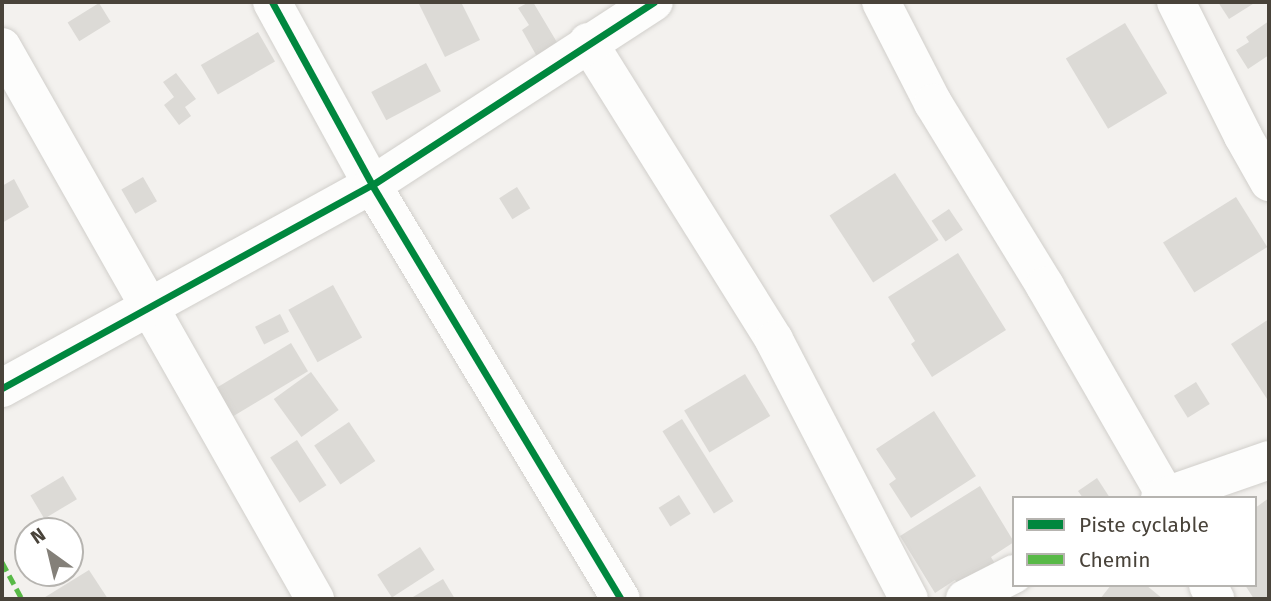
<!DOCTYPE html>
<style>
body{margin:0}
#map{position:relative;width:1271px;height:601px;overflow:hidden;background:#f3f1ee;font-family:"Fira Sans",sans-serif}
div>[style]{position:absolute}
.building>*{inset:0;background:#dcdad6;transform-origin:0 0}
.roads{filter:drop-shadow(0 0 2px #d1cfcb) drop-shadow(0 0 2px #d1cfcb)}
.minor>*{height:38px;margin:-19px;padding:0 19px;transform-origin:19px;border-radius:19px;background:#fdfdfc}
.quiet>*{height:5px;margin-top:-2.5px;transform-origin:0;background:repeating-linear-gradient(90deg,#58b947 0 10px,transparent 0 15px)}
.cycleway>*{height:7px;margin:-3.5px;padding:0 3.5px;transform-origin:3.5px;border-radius:3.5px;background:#00873e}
span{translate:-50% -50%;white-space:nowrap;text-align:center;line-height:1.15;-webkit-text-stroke:7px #fff;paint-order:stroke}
.frame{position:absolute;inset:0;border:4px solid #49433a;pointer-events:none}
.legend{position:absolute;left:1012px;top:496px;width:245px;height:91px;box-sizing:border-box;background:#fff;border:2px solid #b6b4b0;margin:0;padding:9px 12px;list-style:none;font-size:21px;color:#49433a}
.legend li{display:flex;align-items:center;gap:14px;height:35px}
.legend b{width:35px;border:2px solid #b6b4b0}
.north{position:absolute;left:14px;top:517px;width:70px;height:70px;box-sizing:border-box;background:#fff;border:2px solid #b6b4b0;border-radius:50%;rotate:326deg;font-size:19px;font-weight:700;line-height:28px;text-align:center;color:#49433a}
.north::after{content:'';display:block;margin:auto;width:24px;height:32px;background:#848079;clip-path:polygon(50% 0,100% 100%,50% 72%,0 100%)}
</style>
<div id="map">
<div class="building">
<div style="clip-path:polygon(418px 2px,461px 2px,480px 40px,445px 57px)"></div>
<div style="clip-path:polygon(529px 2px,533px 2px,561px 49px,540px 62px,522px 30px,529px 25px,518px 8px)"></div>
<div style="clip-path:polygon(1218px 2px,1256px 2px,1229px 19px)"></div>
<div style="left:99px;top:3px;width:22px;height:37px;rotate:58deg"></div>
<div style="clip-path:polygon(1269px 21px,1269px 55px,1248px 69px,1236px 50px,1249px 42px,1246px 37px)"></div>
<div style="left:1125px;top:23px;width:82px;height:69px;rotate:59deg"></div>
<div style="left:258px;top:32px;width:34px;height:66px;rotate:60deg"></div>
<div style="left:426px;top:63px;width:32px;height:62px;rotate:62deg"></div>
<div style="clip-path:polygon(176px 73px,196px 99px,185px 107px,191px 116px,179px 125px,164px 105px,174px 97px,163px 82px)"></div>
<div style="left:895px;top:173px;width:80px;height:78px;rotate:57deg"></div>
<div style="left:143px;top:177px;width:28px;height:25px;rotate:60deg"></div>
<div style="clip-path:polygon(14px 179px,29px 207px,2px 223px,2px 186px)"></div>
<div style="left:517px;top:187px;width:25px;height:21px;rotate:58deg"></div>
<div style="left:1236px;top:197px;width:59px;height:86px;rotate:58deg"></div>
<div style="left:949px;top:209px;width:25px;height:21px;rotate:56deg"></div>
<div style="clip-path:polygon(958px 253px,1006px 330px,932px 377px,911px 344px,915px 341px,888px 297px)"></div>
<div style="left:333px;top:285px;width:60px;height:51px;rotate:61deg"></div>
<div style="left:280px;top:314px;width:20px;height:28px;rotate:63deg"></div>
<div style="clip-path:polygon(1269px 319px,1269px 402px,1231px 344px)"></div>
<div style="left:291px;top:343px;width:33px;height:95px;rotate:59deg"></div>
<div style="left:311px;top:372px;width:47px;height:46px;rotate:54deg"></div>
<div style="left:745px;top:374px;width:49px;height:71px;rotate:59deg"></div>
<div style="left:1196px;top:382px;width:26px;height:26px;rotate:58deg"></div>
<div style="clip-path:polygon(934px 411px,976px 476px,911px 518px,889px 484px,896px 479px,876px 449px)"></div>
<div style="left:682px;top:419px;width:97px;height:23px;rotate:58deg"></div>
<div style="left:349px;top:422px;width:47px;height:42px;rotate:56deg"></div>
<div style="left:297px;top:440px;width:54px;height:32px;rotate:57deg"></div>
<div style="left:63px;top:476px;width:27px;height:38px;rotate:59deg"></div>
<div style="clip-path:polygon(1097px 478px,1110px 498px,1083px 498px,1078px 491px)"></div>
<div style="clip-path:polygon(980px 486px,1014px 542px,991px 557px,1000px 572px,964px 594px,955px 580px,935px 593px,900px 536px)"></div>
<div style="left:679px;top:495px;width:22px;height:24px;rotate:58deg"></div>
<div style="clip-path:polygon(1269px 498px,1269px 599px,1254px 599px,1245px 585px,1255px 585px,1255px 508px)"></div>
<div style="left:420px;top:547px;width:27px;height:51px;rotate:57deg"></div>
<div style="clip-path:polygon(89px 570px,108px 599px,42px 599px)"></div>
<div style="clip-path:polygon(443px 579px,455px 599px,415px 599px,413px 597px)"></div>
<div style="clip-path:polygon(1111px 585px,1146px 585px,1163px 599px,1100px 599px)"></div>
</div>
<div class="roads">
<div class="minor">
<div style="left:272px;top:2px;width:209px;rotate:61.3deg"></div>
<div style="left:372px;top:185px;width:483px;rotate:59deg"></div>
<div style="left:881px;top:2px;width:114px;rotate:62.8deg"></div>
<div style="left:933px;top:103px;width:215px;rotate:58.5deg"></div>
<div style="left:1045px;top:286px;width:245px;rotate:60.1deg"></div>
<div style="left:1176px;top:2px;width:150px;rotate:63.4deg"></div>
<div style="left:1243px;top:136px;width:53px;rotate:60.5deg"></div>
<div style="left:588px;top:42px;width:351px;rotate:58deg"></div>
<div style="left:774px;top:340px;width:292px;rotate:62.5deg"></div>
<div style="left:2px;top:47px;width:635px;rotate:60.45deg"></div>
<div style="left:2px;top:388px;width:422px;rotate:-28.8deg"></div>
<div style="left:372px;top:185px;width:336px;rotate:-33deg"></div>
<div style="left:1160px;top:498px;width:115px;rotate:-19.2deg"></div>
<div style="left:1208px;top:585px;width:16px;rotate:63deg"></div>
<div style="left:965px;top:599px;width:55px;rotate:-27deg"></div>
</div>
</div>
<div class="quiet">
<div style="left:2px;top:562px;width:42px;rotate:61.6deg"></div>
</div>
<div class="cycleway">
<div style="left:272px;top:2px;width:209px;rotate:61.3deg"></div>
<div style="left:372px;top:185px;width:483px;rotate:59deg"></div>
<div style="left:2px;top:388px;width:422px;rotate:-28.8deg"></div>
<div style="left:372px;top:185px;width:336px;rotate:-33deg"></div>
</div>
<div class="frame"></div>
<ul class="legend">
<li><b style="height:9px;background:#00873e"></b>Piste cyclable</li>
<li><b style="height:9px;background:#58b947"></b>Chemin</li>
</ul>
<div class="north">N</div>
</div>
